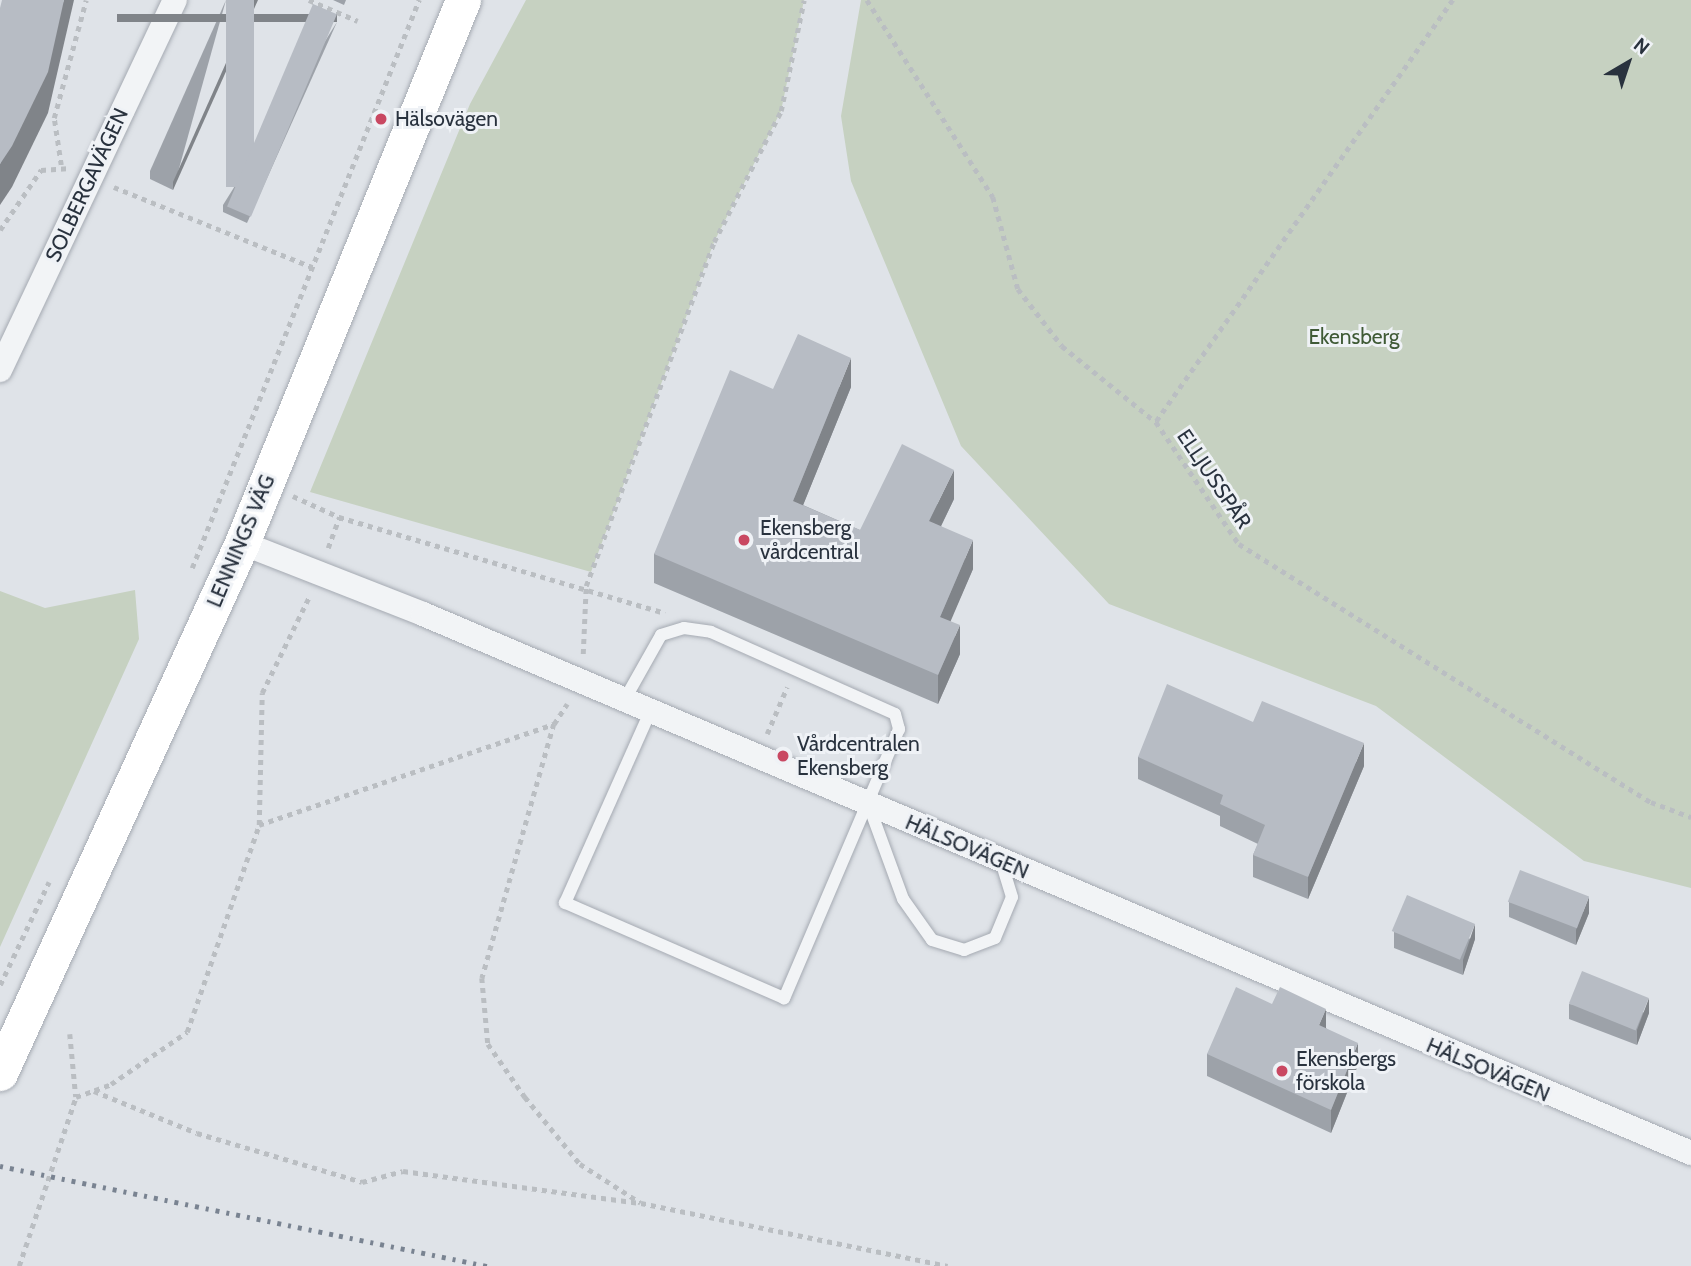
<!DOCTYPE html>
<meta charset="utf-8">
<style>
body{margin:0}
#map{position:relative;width:1691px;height:1266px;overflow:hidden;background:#dfe3e8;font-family:Cabin,sans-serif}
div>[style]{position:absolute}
.green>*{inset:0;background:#c6d1c1}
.path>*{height:4.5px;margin-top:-2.25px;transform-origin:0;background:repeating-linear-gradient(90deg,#babec2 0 5px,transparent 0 10px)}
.roads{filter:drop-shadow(0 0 2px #a5aab2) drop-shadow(0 0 2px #a5aab2)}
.service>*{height:12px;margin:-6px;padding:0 6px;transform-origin:6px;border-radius:6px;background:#f2f4f6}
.minor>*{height:24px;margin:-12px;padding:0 12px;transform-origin:12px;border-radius:12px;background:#f2f4f6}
.secondary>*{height:35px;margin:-17.5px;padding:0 17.5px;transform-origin:17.5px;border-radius:17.5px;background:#fff}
.rail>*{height:5px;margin-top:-2.5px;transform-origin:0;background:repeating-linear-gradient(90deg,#798391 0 3.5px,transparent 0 10.5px)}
.wall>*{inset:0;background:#9da2a9}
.shaded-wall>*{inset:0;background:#808489;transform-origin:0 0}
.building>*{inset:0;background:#b7bcc4;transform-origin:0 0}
.dots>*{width:19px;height:19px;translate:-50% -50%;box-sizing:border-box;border:4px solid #eff2f6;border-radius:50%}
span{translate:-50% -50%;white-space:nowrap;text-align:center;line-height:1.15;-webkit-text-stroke:6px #eff2f6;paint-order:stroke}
.poi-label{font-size:21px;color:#29323e}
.left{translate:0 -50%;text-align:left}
.street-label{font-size:21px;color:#29323e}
.park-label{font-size:21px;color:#3f5a36}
.north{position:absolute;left:1593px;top:28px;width:70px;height:70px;-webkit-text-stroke:5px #eff2f6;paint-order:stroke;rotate:39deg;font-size:19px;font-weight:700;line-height:28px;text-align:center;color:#29323e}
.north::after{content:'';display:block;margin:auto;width:24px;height:32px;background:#29323e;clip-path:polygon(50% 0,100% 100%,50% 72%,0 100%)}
</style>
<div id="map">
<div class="green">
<div style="clip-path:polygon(526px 0,804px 0,781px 111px,714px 242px,591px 572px,310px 492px,470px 104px)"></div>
<div style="clip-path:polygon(861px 0,1691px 0,1691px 888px,1584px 861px,1376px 706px,1109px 604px,961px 446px,851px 181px,841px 116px)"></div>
<div style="clip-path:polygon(135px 590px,139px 639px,0 947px,0 591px,45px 608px)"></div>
</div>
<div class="path">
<div style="left:309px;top:0;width:53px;rotate:23.2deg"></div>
<div style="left:867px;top:0;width:234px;rotate:57.4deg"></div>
<div style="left:993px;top:197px;width:95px;rotate:74.8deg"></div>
<div style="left:1018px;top:289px;width:72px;rotate:52.3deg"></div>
<div style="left:1062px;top:346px;width:121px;rotate:39deg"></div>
<div style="left:1453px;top:0;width:516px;rotate:125.14deg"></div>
<div style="left:1156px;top:422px;width:148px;rotate:55.8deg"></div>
<div style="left:1239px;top:544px;width:486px;rotate:32.1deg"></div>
<div style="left:1651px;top:802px;width:43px;rotate:20.6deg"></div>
<div style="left:61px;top:165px;width:48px;rotate:-98.5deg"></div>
<div style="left:54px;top:118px;width:122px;rotate:-74.8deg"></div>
<div style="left:114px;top:187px;width:214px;rotate:22deg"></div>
<div style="left:0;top:230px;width:73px;rotate:-55.7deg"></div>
<div style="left:41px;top:170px;width:26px;rotate:-4deg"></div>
<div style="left:293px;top:496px;width:51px;rotate:24.5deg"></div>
<div style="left:339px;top:517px;width:340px;rotate:16.4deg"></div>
<div style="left:328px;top:548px;width:33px;rotate:-70deg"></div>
<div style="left:192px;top:568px;width:612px;rotate:-68.22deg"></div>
<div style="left:583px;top:654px;width:68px;rotate:-87.5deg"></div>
<div style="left:586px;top:586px;width:367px;rotate:-69.6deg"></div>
<div style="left:714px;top:242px;width:147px;rotate:-62.9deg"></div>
<div style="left:781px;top:111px;width:113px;rotate:-78.3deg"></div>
<div style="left:554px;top:724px;width:264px;rotate:105.8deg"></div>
<div style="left:482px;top:978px;width:66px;rotate:84.8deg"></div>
<div style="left:488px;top:1044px;width:65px;rotate:55.1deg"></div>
<div style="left:525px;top:1097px;width:87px;rotate:50.6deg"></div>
<div style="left:580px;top:1164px;width:72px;rotate:32.6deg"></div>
<div style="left:641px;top:1203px;width:313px;rotate:11.6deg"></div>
<div style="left:767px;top:734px;width:51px;rotate:-66.9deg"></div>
<div style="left:259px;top:825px;width:132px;rotate:-88.7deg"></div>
<div style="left:262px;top:693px;width:109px;rotate:-63.9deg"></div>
<div style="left:0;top:985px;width:114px;rotate:-64.6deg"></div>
<div style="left:70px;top:1034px;width:63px;rotate:84.6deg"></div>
<div style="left:94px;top:1091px;width:111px;rotate:22.2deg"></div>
<div style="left:197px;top:1133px;width:172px;rotate:16.5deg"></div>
<div style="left:362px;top:1182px;width:42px;rotate:-15deg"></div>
<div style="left:403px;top:1171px;width:239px;rotate:7.7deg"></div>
<div style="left:19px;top:1266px;width:178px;rotate:-71.4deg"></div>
<div style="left:76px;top:1097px;width:37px;rotate:-20deg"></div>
<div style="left:111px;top:1084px;width:92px;rotate:-34.4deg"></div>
<div style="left:187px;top:1032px;width:219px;rotate:-70.8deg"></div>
<div style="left:259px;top:825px;width:312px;rotate:-18.9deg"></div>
<div style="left:554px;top:724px;width:24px;rotate:-57deg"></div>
</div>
<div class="roads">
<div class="service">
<div style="left:625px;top:699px;width:73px;rotate:-60.6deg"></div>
<div style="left:661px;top:635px;width:24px;rotate:-17deg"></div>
<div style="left:684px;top:628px;width:27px;rotate:8deg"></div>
<div style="left:711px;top:632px;width:201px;rotate:24deg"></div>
<div style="left:895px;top:714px;width:16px;rotate:75deg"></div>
<div style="left:899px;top:729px;width:293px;rotate:113.1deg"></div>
<div style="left:784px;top:998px;width:239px;rotate:-156.5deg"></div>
<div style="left:565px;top:903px;width:211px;rotate:-66deg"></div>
<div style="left:869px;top:806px;width:99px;rotate:69.9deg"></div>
<div style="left:903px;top:899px;width:50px;rotate:54.7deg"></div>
<div style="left:932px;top:940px;width:34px;rotate:17deg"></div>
<div style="left:964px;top:950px;width:33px;rotate:-21deg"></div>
<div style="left:995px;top:938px;width:44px;rotate:-67.5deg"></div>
<div style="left:1012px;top:897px;width:38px;rotate:-107deg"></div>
</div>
<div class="minor">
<div style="left:0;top:370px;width:409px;rotate:-64.7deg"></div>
<div style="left:242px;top:543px;width:194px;rotate:21.4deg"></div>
<div style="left:423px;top:614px;width:1378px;rotate:23.03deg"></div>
</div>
<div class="secondary">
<div style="left:0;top:1073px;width:583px;rotate:-65.46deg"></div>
<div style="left:242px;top:543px;width:586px;rotate:-67.85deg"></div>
</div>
</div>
<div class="rail">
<div style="left:0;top:1166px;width:499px;rotate:11.6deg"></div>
</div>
<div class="wall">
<div style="clip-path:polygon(226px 0,173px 190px,150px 179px,150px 171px)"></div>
<div style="clip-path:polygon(333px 0,346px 0,344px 5px)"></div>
<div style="clip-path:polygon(337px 22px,247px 223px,223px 212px,223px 205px)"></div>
<div style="clip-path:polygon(851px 387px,803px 505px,860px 530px,954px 499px,941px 526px,973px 569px,950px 621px,960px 654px,938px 704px,654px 583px,654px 554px,773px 389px)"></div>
<div style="clip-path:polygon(1253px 722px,1364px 766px,1308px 899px,1253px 877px,1253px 855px,1258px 844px,1220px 826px,1220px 816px,1138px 779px,1138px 757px)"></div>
<div style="clip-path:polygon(1509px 902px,1589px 913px,1576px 945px,1509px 917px)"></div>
<div style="clip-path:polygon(1394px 932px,1475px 939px,1463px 975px,1394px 948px)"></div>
<div style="clip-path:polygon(1272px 1004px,1326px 1028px,1358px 1065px,1331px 1133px,1207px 1076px,1207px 1054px)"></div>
<div style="clip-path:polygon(1569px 1004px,1649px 1013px,1637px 1045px,1569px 1019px)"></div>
</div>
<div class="shaded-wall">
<div style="clip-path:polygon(64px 0,74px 0,48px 113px,12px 187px,0 205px,0 164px)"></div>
<div style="clip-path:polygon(254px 0,258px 0,173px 190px,173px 182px)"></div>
<div style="left:337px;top:14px;width:8px;height:220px;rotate:90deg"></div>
<div style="clip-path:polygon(851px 358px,851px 387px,793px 530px,793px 501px)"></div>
<div style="clip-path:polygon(954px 470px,954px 499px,929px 551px,929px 521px)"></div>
<div style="clip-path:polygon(973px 540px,973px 569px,940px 646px,940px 617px)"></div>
<div style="clip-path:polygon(960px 625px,960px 654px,938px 704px,938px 675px)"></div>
<div style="clip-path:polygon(1364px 743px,1364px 766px,1308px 899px,1308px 877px)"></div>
<div style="clip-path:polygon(1589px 897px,1589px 913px,1576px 945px,1576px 930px)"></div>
<div style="clip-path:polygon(1475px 924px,1475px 939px,1463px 975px,1463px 960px)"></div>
<div style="clip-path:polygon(1649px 998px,1649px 1013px,1637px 1045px,1637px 1030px)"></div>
<div style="clip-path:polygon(1326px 1009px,1326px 1032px,1319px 1025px)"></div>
<div style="clip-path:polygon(1358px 1043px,1358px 1065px,1331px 1133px,1331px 1110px)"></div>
</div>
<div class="building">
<div style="clip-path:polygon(2px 0,64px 0,48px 72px,12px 146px,0 164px,0 8px)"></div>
<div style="left:226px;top:0;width:28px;height:187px"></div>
<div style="left:313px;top:4px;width:26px;height:220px;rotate:23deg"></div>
<div style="clip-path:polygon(798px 334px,851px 358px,793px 501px,860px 530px,902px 444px,954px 470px,929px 521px,973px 540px,940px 617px,960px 625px,938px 675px,654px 554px,730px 370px,773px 389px)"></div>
<div style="clip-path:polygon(1167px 684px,1253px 722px,1262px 701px,1364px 743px,1308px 877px,1253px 855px,1265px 825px,1220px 804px,1223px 795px,1138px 757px)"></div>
<div style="left:1520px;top:870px;width:74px;height:34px;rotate:21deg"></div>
<div style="left:1407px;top:895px;width:74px;height:39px;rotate:23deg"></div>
<div style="left:1582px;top:971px;width:72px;height:35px;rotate:22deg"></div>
<div style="clip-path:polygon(1236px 987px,1272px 1004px,1280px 987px,1326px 1009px,1319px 1025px,1358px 1043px,1331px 1110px,1207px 1054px)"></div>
</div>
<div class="dots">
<div style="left:381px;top:119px;background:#c94862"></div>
<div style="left:744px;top:540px;background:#c94862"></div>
<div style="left:783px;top:756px;background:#c94862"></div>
<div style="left:1282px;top:1071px;background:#c94862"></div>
</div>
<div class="poi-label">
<span class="left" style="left:395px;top:119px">Hälsovägen</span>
<span class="left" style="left:760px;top:540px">Ekensberg<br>vårdcentral</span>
<span class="left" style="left:797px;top:756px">Vårdcentralen<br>Ekensberg</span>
<span class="left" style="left:1296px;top:1071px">Ekensbergs<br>förskola</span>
</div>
<div class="street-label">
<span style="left:87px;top:185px;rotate:-65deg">SOLBERGAVÄGEN</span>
<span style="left:1214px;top:479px;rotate:56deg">ELLJUSSPÅR</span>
<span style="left:241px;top:541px;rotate:-67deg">LENNINGS VÄG</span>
<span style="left:967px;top:847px;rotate:23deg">HÄLSOVÄGEN</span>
<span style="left:1488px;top:1070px;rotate:23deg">HÄLSOVÄGEN</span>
</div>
<div class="park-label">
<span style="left:1354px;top:337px">Ekensberg</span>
</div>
<div class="north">N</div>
</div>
